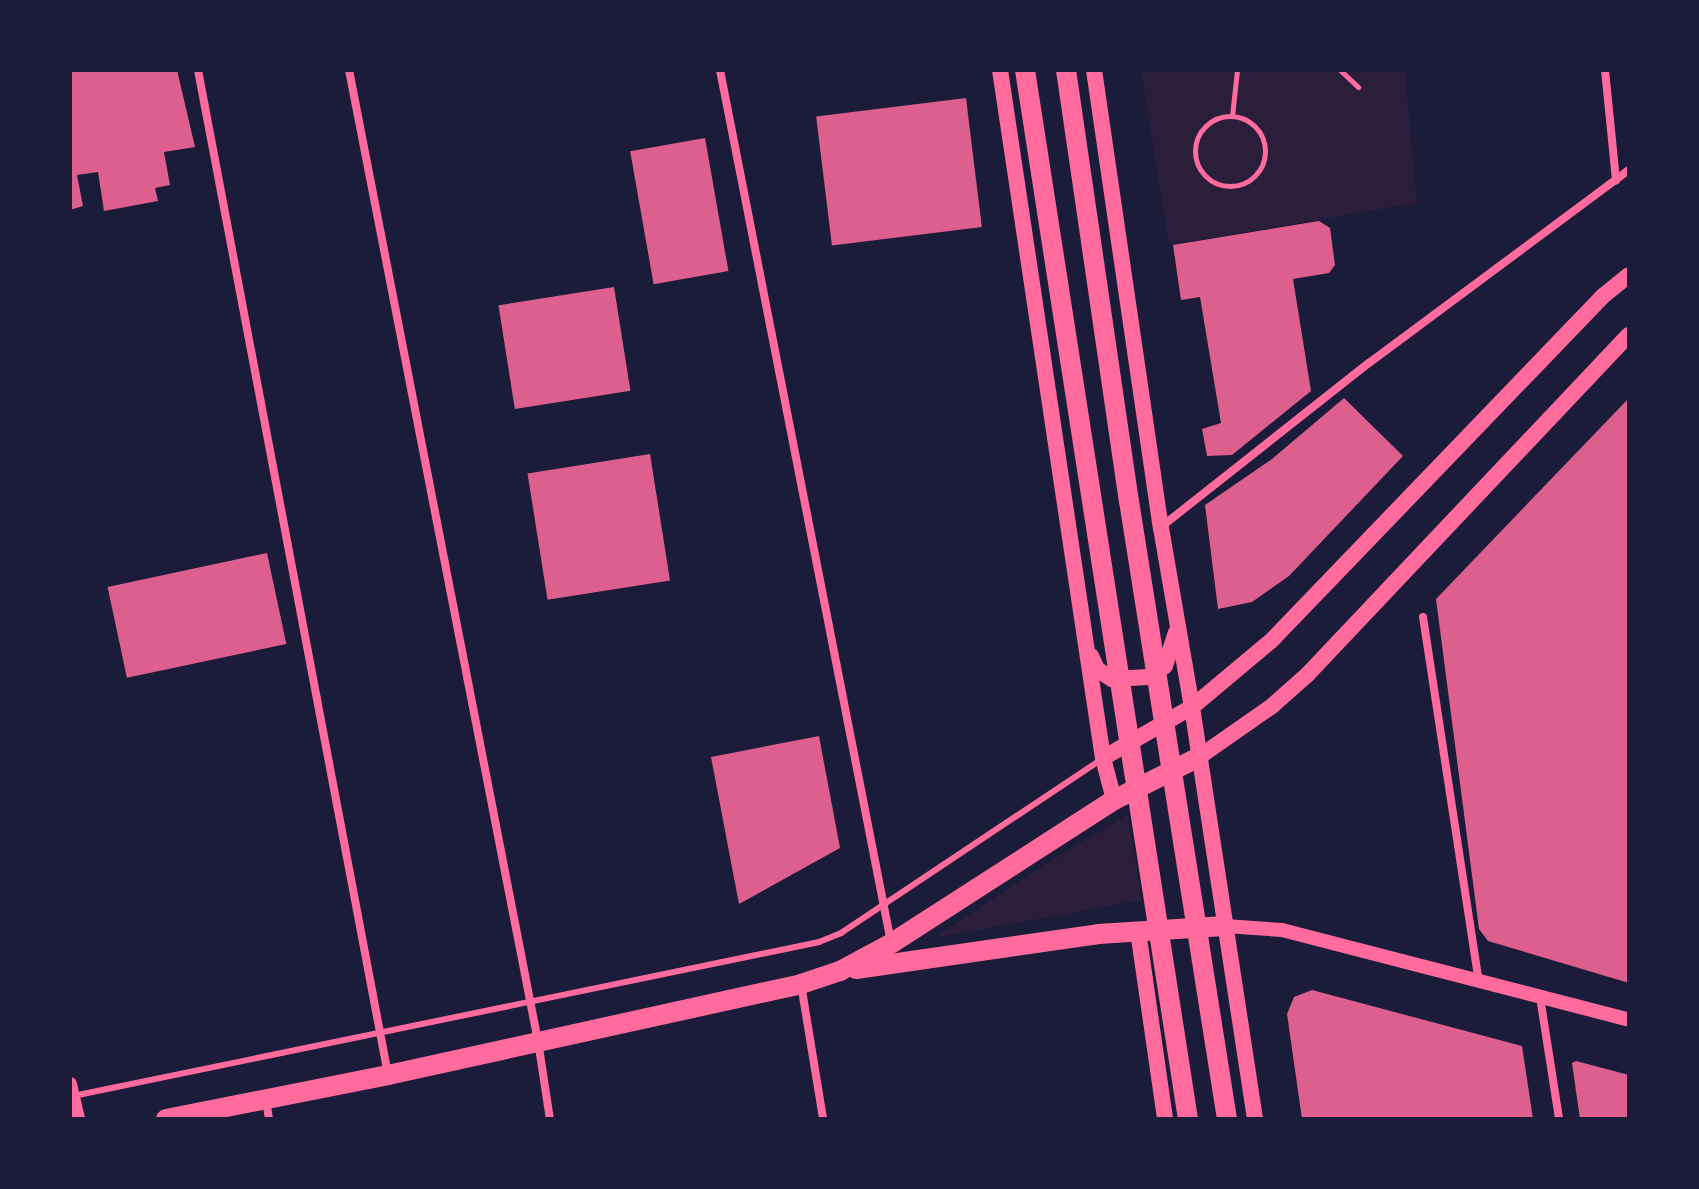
<!DOCTYPE html>
<style>
body{margin:0}
#map{position:relative;width:1699px;height:1189px;overflow:hidden;background:#1b1b3a;font-family:"Titillium Web",sans-serif}
div>[style]{position:absolute}
.green>*{inset:0;background:#2a1e3b}
.building>*{inset:0;background:#dd5f8e;transform-origin:0 0}
.path>*{height:5px;margin:-2.5px;padding:0 2.5px;transform-origin:2.5px;border-radius:2.5px;background:#ff6b9d}
.path>.ring{margin:-2.5px;padding:0;box-sizing:content-box;background:none;border:5px solid #ff6b9d;border-radius:50%}
.service>*{height:6px;margin:-3px;padding:0 3px;transform-origin:3px;border-radius:3px;background:#ff6b9d}
.minor>*{height:8px;margin:-4px;padding:0 4px;transform-origin:4px;border-radius:4px;background:#ff6b9d}
.tertiary>*{height:14px;margin:-7px;padding:0 7px;transform-origin:7px;border-radius:7px;background:#ff6b9d}
.secondary>*{height:16px;margin:-8px;padding:0 8px;transform-origin:8px;border-radius:8px;background:#ff6b9d}
.primary>*{height:20px;margin:-10px;padding:0 10px;transform-origin:10px;border-radius:10px;background:#ff6b9d}
span{translate:-50% -50%;white-space:nowrap;text-align:center;line-height:1.15;-webkit-text-stroke:6px #1b1b3a;paint-order:stroke}
.frame{position:absolute;inset:0;border:72px solid #1b1b3a;pointer-events:none}
</style>
<div id="map">
<div class="green">
<div style="clip-path:polygon(1141px 70px,1405px 70px,1417px 203px,1169px 245px)"></div>
<div style="clip-path:polygon(1128px 815px,1142px 900px,934px 938px,1058px 856px)"></div>
</div>
<div class="building">
<div style="clip-path:polygon(70px 70px,177px 70px,195px 147px,164px 152px,170px 185px,155px 188px,158px 201px,104px 211px,98px 172px,77px 175px,83px 206px,70px 210px)"></div>
<div style="left:966px;top:98px;width:130px;height:151px;rotate:83deg"></div>
<div style="left:705px;top:138px;width:135px;height:76px;rotate:80deg"></div>
<div style="clip-path:polygon(1319px 221px,1330px 228px,1335px 265px,1329px 273px,1293px 279px,1311px 391px,1232px 455px,1207px 456px,1202px 429px,1221px 423px,1200px 297px,1181px 300px,1173px 245px)"></div>
<div style="left:614px;top:287px;width:105px;height:117px;rotate:81deg"></div>
<div style="clip-path:polygon(1344px 398px,1403px 456px,1289px 576px,1252px 602px,1218px 609px,1205px 505px,1272px 459px)"></div>
<div style="clip-path:polygon(1629px 398px,1629px 983px,1488px 941px,1479px 929px,1436px 599px)"></div>
<div style="left:650px;top:454px;width:128px;height:124px;rotate:81deg"></div>
<div style="left:267px;top:553px;width:93px;height:163px;rotate:78deg"></div>
<div style="clip-path:polygon(819px 736px,840px 848px,739px 904px,711px 757px)"></div>
<div style="clip-path:polygon(1312px 990px,1522px 1046px,1533px 1119px,1302px 1119px,1287px 1014px,1294px 997px)"></div>
<div style="clip-path:polygon(1576px 1061px,1629px 1075px,1629px 1119px,1580px 1119px,1572px 1063px)"></div>
</div>
<div class="path">
<div style="left:1340px;top:70px;width:25px;rotate:43deg"></div>
<div style="left:1232px;top:116px;width:46px;rotate:-83.8deg"></div>
<div class="ring" style="left:1195px;top:116px;width:65px;height:65px"></div>
</div>
<div class="service">
<div style="left:73px;top:1096px;width:762px;rotate:-11.66deg"></div>
<div style="left:819px;top:942px;width:24px;rotate:-22deg"></div>
<div style="left:841px;top:933px;width:311px;rotate:-33.7deg"></div>
</div>
<div class="minor">
<div style="left:198px;top:70px;width:1023px;rotate:79.29deg"></div>
<div style="left:349px;top:70px;width:989px;rotate:78.99deg"></div>
<div style="left:538px;top:1041px;width:79px;rotate:81.3deg"></div>
<div style="left:720px;top:70px;width:889px;rotate:78.91deg"></div>
<div style="left:1605px;top:70px;width:111px;rotate:84.3deg"></div>
<div style="left:1161px;top:527px;width:265px;rotate:-38.3deg"></div>
<div style="left:1369px;top:363px;width:324px;rotate:-36.6deg"></div>
<div style="left:1423px;top:617px;width:368px;rotate:81.3deg"></div>
<div style="left:801px;top:984px;width:137px;rotate:80.7deg"></div>
<div style="left:1540px;top:997px;width:123px;rotate:81.1deg"></div>
<div style="left:266px;top:1100px;width:19px;rotate:81deg"></div>
</div>
<div class="tertiary">
<div style="left:1225px;top:926px;width:57px;rotate:4deg"></div>
<div style="left:1282px;top:930px;width:358px;rotate:14.5deg"></div>
<div style="left:70px;top:1084px;width:36px;rotate:77deg"></div>
</div>
<div class="secondary">
<div style="left:1000px;top:70px;width:696px;rotate:81.49deg"></div>
<div style="left:1103px;top:758px;width:43px;rotate:75.3deg"></div>
<div style="left:1094px;top:70px;width:463px;rotate:81.7deg"></div>
<div style="left:1161px;top:528px;width:182px;rotate:80.2deg"></div>
<div style="left:1192px;top:707px;width:417px;rotate:81.3deg"></div>
<div style="left:1091px;top:656px;width:14px;rotate:65deg"></div>
<div style="left:1097px;top:669px;width:18px;rotate:34deg"></div>
<div style="left:1112px;top:679px;width:37px;rotate:-3deg"></div>
<div style="left:1149px;top:677px;width:19px;rotate:-35deg"></div>
<div style="left:1165px;top:666px;width:35px;rotate:-72deg"></div>
<div style="left:1199px;top:757px;width:89px;rotate:-34.9deg"></div>
<div style="left:1272px;top:706px;width:47px;rotate:-41.5deg"></div>
<div style="left:1307px;top:675px;width:468px;rotate:-46.6deg"></div>
<div style="left:1103px;top:758px;width:103px;rotate:-29.8deg"></div>
<div style="left:1192px;top:707px;width:103px;rotate:-39.9deg"></div>
<div style="left:1271px;top:641px;width:479px;rotate:-46.1deg"></div>
<div style="left:1603px;top:296px;width:33px;rotate:-39deg"></div>
<div style="left:1138px;top:931px;width:190px;rotate:81.8deg"></div>
</div>
<div class="primary">
<div style="left:1025px;top:70px;width:1062px;rotate:81.17deg"></div>
<div style="left:1066px;top:70px;width:436px;rotate:81.7deg"></div>
<div style="left:1129px;top:501px;width:626px;rotate:80.99deg"></div>
<div style="left:856px;top:969px;width:245px;rotate:-8.2deg"></div>
<div style="left:1098px;top:934px;width:127px;rotate:-3.6deg"></div>
<div style="left:166px;top:1119px;width:226px;rotate:-11.2deg"></div>
<div style="left:388px;top:1075px;width:423px;rotate:-12.4deg"></div>
<div style="left:801px;top:984px;width:41px;rotate:-18.4deg"></div>
<div style="left:840px;top:971px;width:59px;rotate:-28.3deg"></div>
<div style="left:892px;top:943px;width:264px;rotate:-32.8deg"></div>
<div style="left:1114px;top:800px;width:95px;rotate:-26.8deg"></div>
</div>
<div class="frame"></div>
</div>
